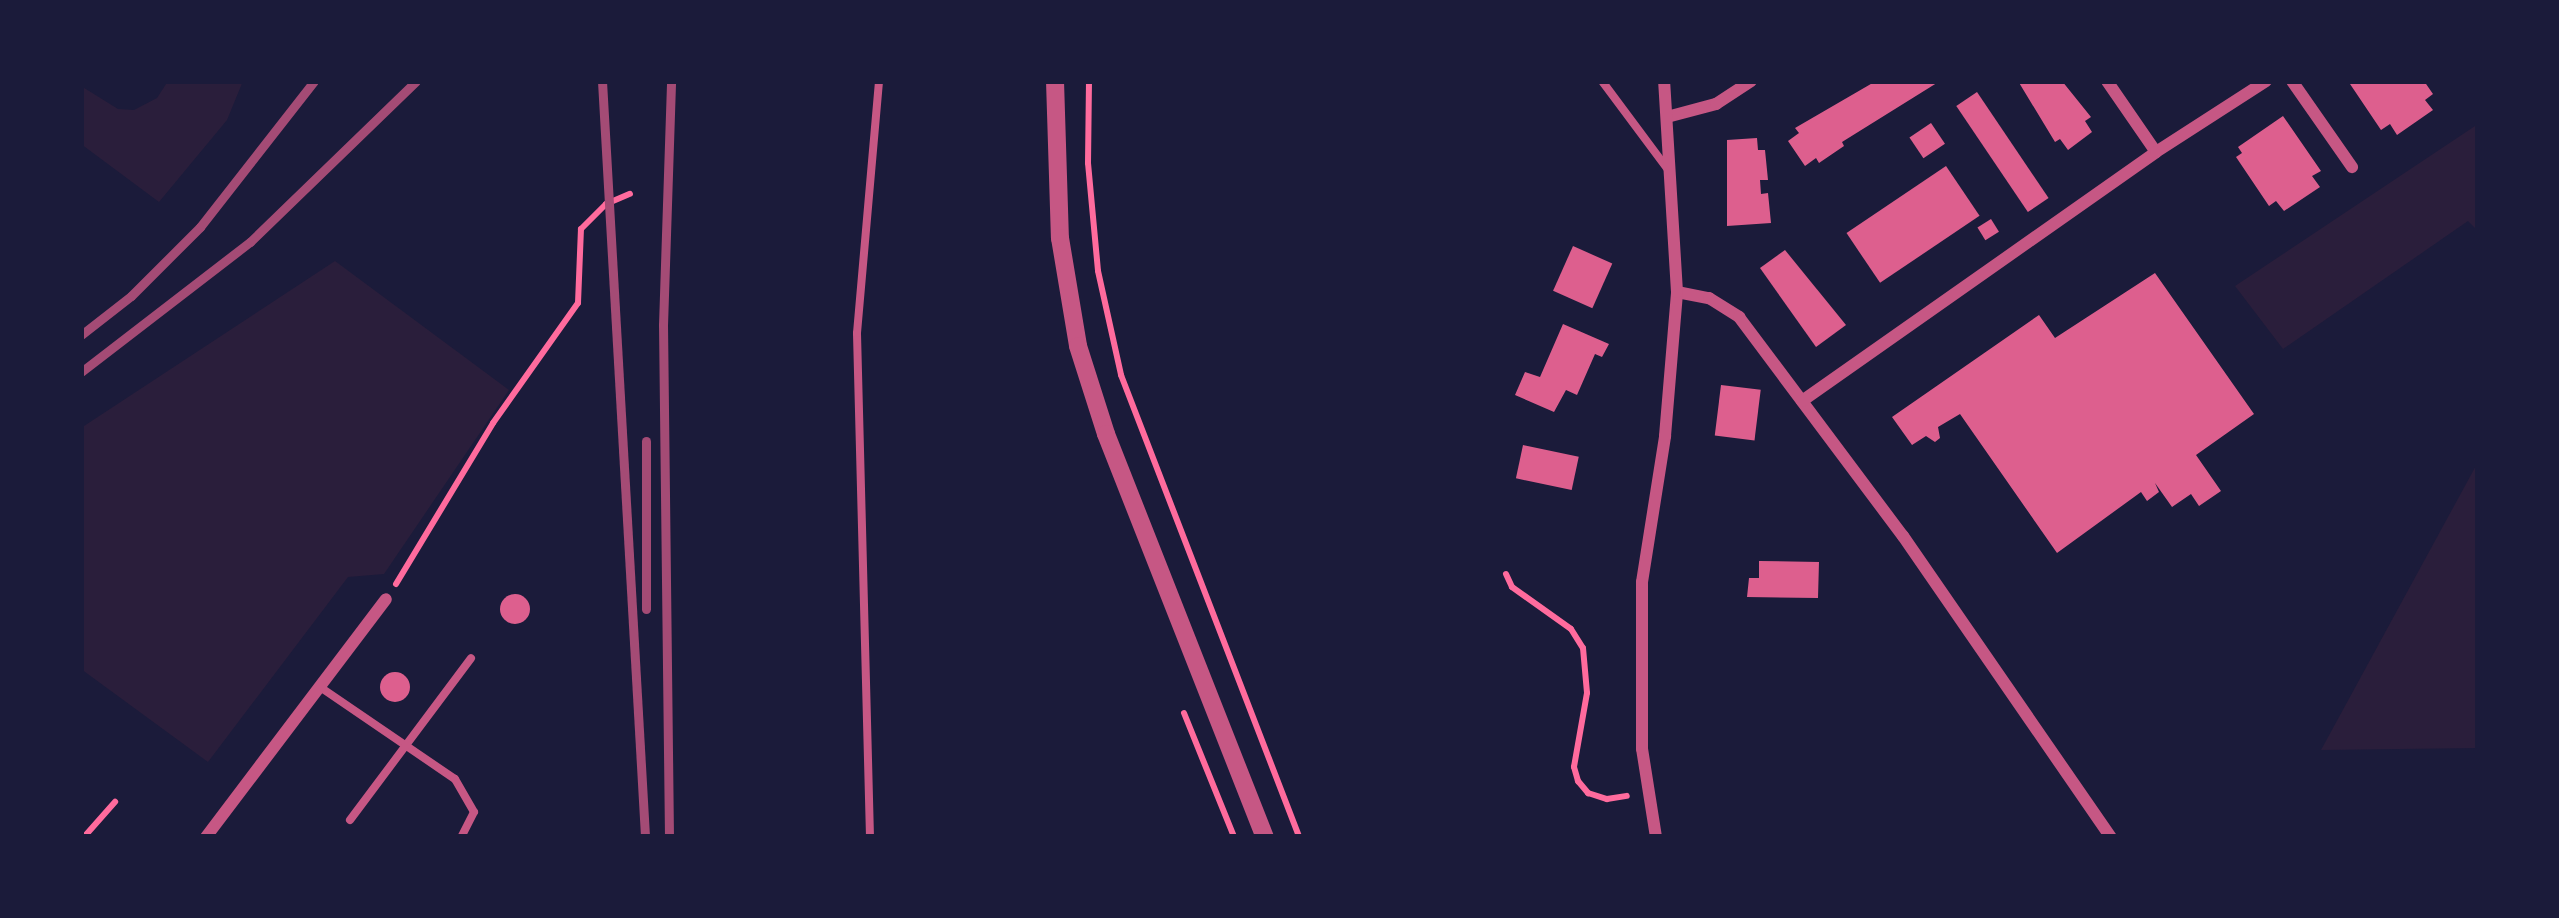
<!DOCTYPE html>
<style>
body{margin:0}
#map{position:relative;width:2559px;height:918px;overflow:hidden;background:#1b1b3a;font-family:Montserrat,sans-serif}
div>[style]{position:absolute}
.green>*{inset:0;background:#2a1e3b}
.building>*{inset:0;background:#dd5f8e;transform-origin:0 0}
.round{border-radius:50%}
.path>*{height:6px;margin:-3px;padding:0 3px;transform-origin:3px;border-radius:3px;background:#ff6b9d}
.service>*{height:8px;margin:-4px;padding:0 4px;transform-origin:4px;border-radius:4px;background:#c65784}
.minor>*{height:12px;margin:-6px;padding:0 6px;transform-origin:6px;border-radius:6px;background:#c65784}
.tertiary>*{height:18px;margin:-9px;padding:0 9px;transform-origin:9px;border-radius:9px;background:#c65784}
.rail>*{height:9px;margin:-4.5px;padding:0 4.5px;transform-origin:4.5px;border-radius:4.5px;background:#a44b75}
span{translate:-50% -50%;white-space:nowrap;text-align:center;line-height:1.15;-webkit-text-stroke:10px #1b1b3a;paint-order:stroke}
.frame{position:absolute;inset:0;border:84px solid #1b1b3a;pointer-events:none}
</style>
<div id="map">
<div class="green">
<div style="clip-path:polygon(168px 81px,243px 81px,227px 120px,159px 202px,81px 144px,81px 86px,118px 109px,134px 110px,157px 98px)"></div>
<div style="clip-path:polygon(2478px 124px,2478px 231px,2468px 221px,2283px 349px,2235px 286px)"></div>
<div style="clip-path:polygon(335px 261px,509px 390px,384px 574px,348px 577px,208px 762px,81px 669px,81px 428px)"></div>
<div style="clip-path:polygon(2478px 462px,2478px 748px,2321px 750px)"></div>
</div>
<div class="building">
<div style="clip-path:polygon(1876px 81px,1940px 81px,1842px 142px,1844px 146px,1819px 163px,1816px 158px,1805px 166px,1788px 141px,1799px 133px,1795px 128px)"></div>
<div style="clip-path:polygon(2018px 81px,2062px 81px,2091px 117px,2085px 121px,2092px 132px,2068px 150px,2060px 139px,2055px 142px)"></div>
<div style="clip-path:polygon(2348px 81px,2424px 81px,2433px 94px,2425px 100px,2433px 110px,2397px 135px,2390px 124px,2381px 130px)"></div>
<div style="left:1977px;top:92px;width:128px;height:25px;rotate:56deg"></div>
<div style="clip-path:polygon(2283px 116px,2321px 171px,2312px 176px,2320px 187px,2284px 211px,2276px 201px,2269px 206px,2236px 157px,2242px 153px,2238px 147px)"></div>
<div style="left:1931px;top:123px;width:25px;height:26px;rotate:56deg"></div>
<div style="clip-path:polygon(1757px 138px,1758px 150px,1765px 150px,1768px 180px,1760px 180px,1761px 194px,1768px 193px,1771px 223px,1727px 226px,1727px 140px)"></div>
<div style="left:1946px;top:166px;width:60px;height:120px;rotate:56deg"></div>
<div style="left:1991px;top:219px;width:15px;height:16px;rotate:58deg"></div>
<div style="left:1573px;top:246px;width:43px;height:49px;rotate:24deg"></div>
<div style="clip-path:polygon(1785px 250px,1846px 325px,1816px 347px,1760px 268px)"></div>
<div style="clip-path:polygon(2155px 273px,2254px 414px,2196px 455px,2221px 491px,2199px 506px,2191px 494px,2172px 507px,2155px 483px,2159px 492px,2147px 501px,2141px 492px,2057px 553px,1960px 414px,1938px 427px,1940px 438px,1935px 442px,1926px 436px,1912px 445px,1892px 417px,2039px 315px,2055px 338px)"></div>
<div style="clip-path:polygon(1563px 324px,1609px 344px,1602px 357px,1595px 354px,1577px 395px,1566px 390px,1554px 412px,1515px 395px,1525px 372px,1540px 377px)"></div>
<div style="left:1721px;top:385px;width:40px;height:51px;rotate:7deg"></div>
<div style="left:1523px;top:445px;width:57px;height:34px;rotate:12deg"></div>
<div style="clip-path:polygon(1759px 561px,1819px 562px,1818px 598px,1747px 597px,1749px 578px,1759px 578px)"></div>
<div class="round" style="left:500px;top:594px;width:30px;height:30px"></div>
<div class="round" style="left:380px;top:672px;width:30px;height:30px"></div>
</div>
<div class="path">
<div style="left:1089px;top:81px;width:82px;rotate:90.7deg"></div>
<div style="left:1088px;top:163px;width:108px;rotate:84.7deg"></div>
<div style="left:1098px;top:271px;width:107px;rotate:77.5deg"></div>
<div style="left:1121px;top:375px;width:495px;rotate:68.9deg"></div>
<div style="left:1506px;top:574px;width:14px;rotate:65deg"></div>
<div style="left:1512px;top:587px;width:72px;rotate:35.4deg"></div>
<div style="left:1571px;top:629px;width:22px;rotate:58deg"></div>
<div style="left:1583px;top:648px;width:45px;rotate:84.9deg"></div>
<div style="left:1587px;top:693px;width:75px;rotate:100deg"></div>
<div style="left:1574px;top:767px;width:15px;rotate:74deg"></div>
<div style="left:1578px;top:781px;width:16px;rotate:50deg"></div>
<div style="left:1588px;top:793px;width:20px;rotate:18deg"></div>
<div style="left:1607px;top:799px;width:20px;rotate:-9deg"></div>
<div style="left:396px;top:584px;width:188px;rotate:-58.9deg"></div>
<div style="left:493px;top:423px;width:147px;rotate:-54.7deg"></div>
<div style="left:578px;top:303px;width:74px;rotate:-87.7deg"></div>
<div style="left:581px;top:229px;width:35px;rotate:-45deg"></div>
<div style="left:606px;top:204px;width:26px;rotate:-23deg"></div>
<div style="left:1184px;top:713px;width:134px;rotate:68deg"></div>
<div style="left:84px;top:837px;width:47px;rotate:-48.5deg"></div>
</div>
<div class="service">
<div style="left:1602px;top:81px;width:112px;rotate:53.3deg"></div>
<div style="left:320px;top:687px;width:163px;rotate:34.3deg"></div>
<div style="left:455px;top:779px;width:38px;rotate:60deg"></div>
<div style="left:474px;top:812px;width:28px;rotate:117deg"></div>
<div style="left:350px;top:820px;width:202px;rotate:-53.2deg"></div>
<div style="left:870px;top:837px;width:504px;rotate:-91.48deg"></div>
<div style="left:857px;top:333px;width:253px;rotate:-85deg"></div>
</div>
<div class="minor">
<div style="left:2107px;top:81px;width:86px;rotate:55.4deg"></div>
<div style="left:2292px;top:81px;width:105px;rotate:55.1deg"></div>
<div style="left:1667px;top:117px;width:51px;rotate:-14.9deg"></div>
<div style="left:1716px;top:104px;width:42px;rotate:-33.3deg"></div>
<div style="left:1677px;top:292px;width:33px;rotate:11deg"></div>
<div style="left:1709px;top:298px;width:36px;rotate:32deg"></div>
<div style="left:1739px;top:317px;width:274px;rotate:53.2deg"></div>
<div style="left:1903px;top:536px;width:366px;rotate:55.4deg"></div>
<div style="left:1802px;top:401px;width:433px;rotate:-35.1deg"></div>
<div style="left:2156px;top:152px;width:131px;rotate:-32.8deg"></div>
<div style="left:206px;top:837px;width:298px;rotate:-52.9deg"></div>
<div style="left:1656px;top:837px;width:89px;rotate:-99deg"></div>
<div style="left:1642px;top:749px;width:167px;rotate:-90deg"></div>
<div style="left:1642px;top:582px;width:148px;rotate:-81deg"></div>
<div style="left:1665px;top:436px;width:144px;rotate:-85.2deg"></div>
<div style="left:1677px;top:292px;width:211px;rotate:-93.5deg"></div>
</div>
<div class="tertiary">
<div style="left:1055px;top:81px;width:157px;rotate:88.2deg"></div>
<div style="left:1060px;top:238px;width:109px;rotate:80.5deg"></div>
<div style="left:1078px;top:346px;width:92px;rotate:72.3deg"></div>
<div style="left:1106px;top:434px;width:433px;rotate:68.5deg"></div>
</div>
<div class="rail">
<div style="left:602px;top:81px;width:757px;rotate:86.74deg"></div>
<div style="left:81px;top:335px;width:63px;rotate:-38deg"></div>
<div style="left:131px;top:296px;width:98px;rotate:-45deg"></div>
<div style="left:200px;top:227px;width:185px;rotate:-52deg"></div>
<div style="left:81px;top:372px;width:213px;rotate:-37.6deg"></div>
<div style="left:250px;top:242px;width:231px;rotate:-44.1deg"></div>
<div style="left:646px;top:441px;width:168px;rotate:90deg"></div>
<div style="left:669px;top:837px;width:512px;rotate:-90.67deg"></div>
<div style="left:663px;top:325px;width:244px;rotate:-88.1deg"></div>
</div>
<div class="frame"></div>
</div>
